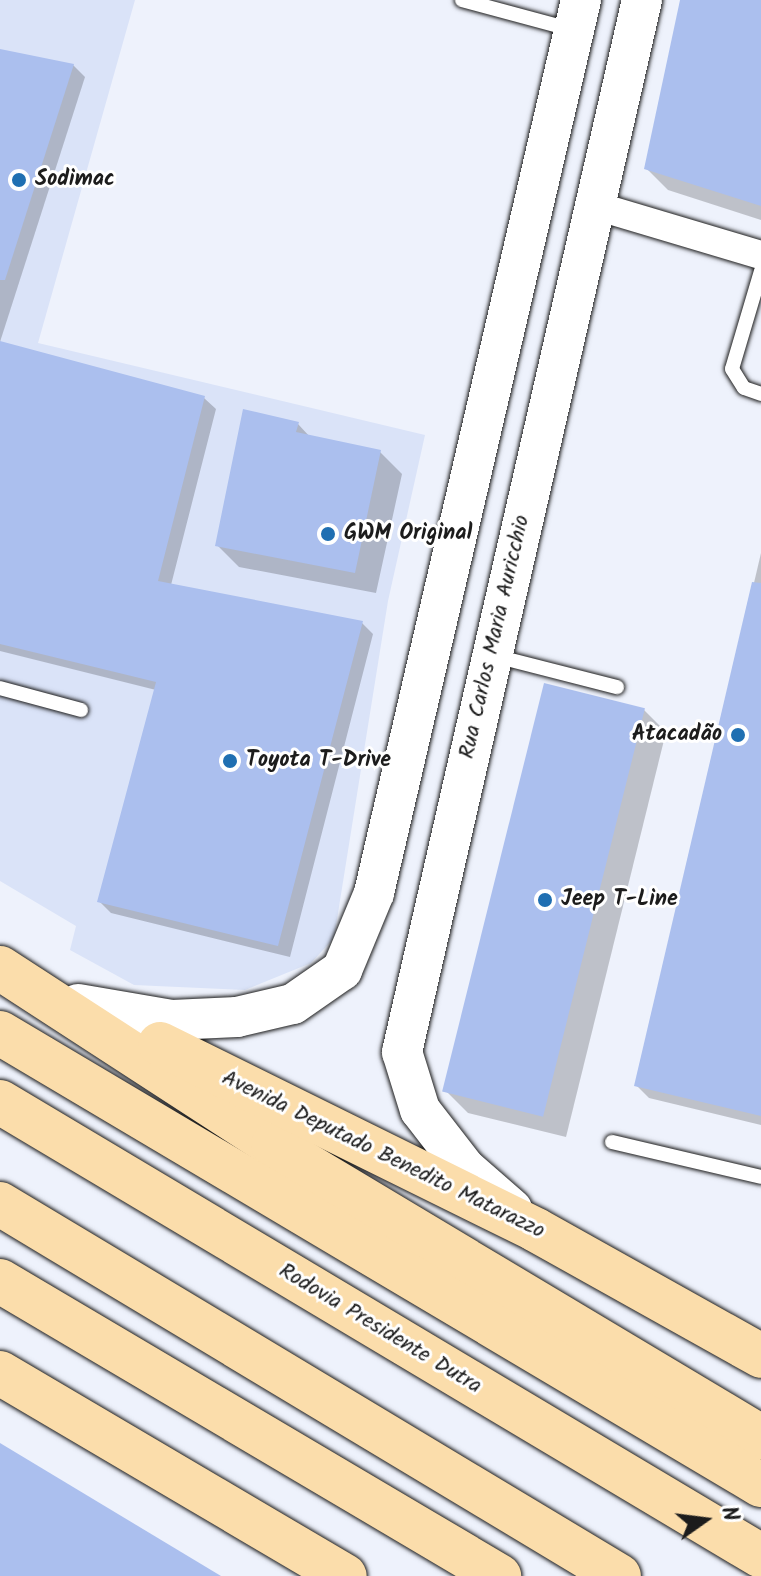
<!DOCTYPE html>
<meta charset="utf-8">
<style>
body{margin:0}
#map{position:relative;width:761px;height:1576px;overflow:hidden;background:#eef2fc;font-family:Kalam,sans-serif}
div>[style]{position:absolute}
.built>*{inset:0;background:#dae3f8}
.shadow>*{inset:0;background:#0003}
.building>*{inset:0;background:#abbfee;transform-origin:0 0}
.roads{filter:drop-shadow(0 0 2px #1c1c1c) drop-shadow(0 0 2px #1c1c1c)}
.service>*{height:14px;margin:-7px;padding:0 7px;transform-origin:7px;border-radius:7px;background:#fff}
.minor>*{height:28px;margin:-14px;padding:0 14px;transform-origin:14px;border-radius:14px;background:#fff}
.secondary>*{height:40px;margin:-20px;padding:0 20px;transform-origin:20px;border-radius:20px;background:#fff}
.primary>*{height:44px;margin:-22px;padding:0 22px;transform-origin:22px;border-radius:22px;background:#fbddab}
.motorway>*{height:44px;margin:-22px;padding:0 22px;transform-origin:22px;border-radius:22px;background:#fbddab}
.dots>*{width:22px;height:22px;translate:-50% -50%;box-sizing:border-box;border:4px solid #fff;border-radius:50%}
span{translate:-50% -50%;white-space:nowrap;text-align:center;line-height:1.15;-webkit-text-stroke:6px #fff;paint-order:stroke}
.poi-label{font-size:22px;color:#1c1c1c;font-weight:700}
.left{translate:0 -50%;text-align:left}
.right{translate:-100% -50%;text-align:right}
.street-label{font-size:22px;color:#1c1c1c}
.north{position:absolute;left:665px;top:1480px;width:80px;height:80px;-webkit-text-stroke:6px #fff;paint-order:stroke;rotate:76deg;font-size:22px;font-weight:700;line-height:32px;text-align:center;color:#1c1c1c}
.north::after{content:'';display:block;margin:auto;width:28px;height:36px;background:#1c1c1c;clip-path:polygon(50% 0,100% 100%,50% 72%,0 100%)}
</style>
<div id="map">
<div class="built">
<div style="clip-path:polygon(0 0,135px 0,38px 343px,425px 435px,388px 601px,334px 938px,311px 963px,245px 990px,134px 985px,70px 950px,76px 926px,0 881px)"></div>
</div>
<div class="shadow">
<div style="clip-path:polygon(682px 0,761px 0,761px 220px,668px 190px,647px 169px)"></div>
<div style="clip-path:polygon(0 51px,73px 65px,85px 77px,0 342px)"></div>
<div style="clip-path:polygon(0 343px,204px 398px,216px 409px,171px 585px,362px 623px,373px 634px,290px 957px,111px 913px,99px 901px,156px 690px,0 651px)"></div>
<div style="clip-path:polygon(298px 424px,311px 438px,380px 452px,402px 474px,376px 593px,239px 567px,217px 545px)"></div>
<div style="clip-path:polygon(761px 553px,761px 1125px,649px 1098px,636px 1085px)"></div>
<div style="clip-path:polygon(644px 710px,666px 732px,566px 1137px,468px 1113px,446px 1091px)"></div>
</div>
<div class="building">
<div style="clip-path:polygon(680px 0,761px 0,761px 206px,644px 169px)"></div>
<div style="clip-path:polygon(0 49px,74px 64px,5px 280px,0 280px)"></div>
<div style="clip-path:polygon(0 341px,205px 396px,158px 581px,363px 621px,278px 946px,97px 902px,156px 682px,0 644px)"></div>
<div style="clip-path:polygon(243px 409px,299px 422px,296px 432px,381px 450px,355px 573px,215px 546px)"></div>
<div style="clip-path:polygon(752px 582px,761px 583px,761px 1116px,634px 1086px)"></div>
<div style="left:544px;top:683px;width:104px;height:421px;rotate:14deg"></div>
<div style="clip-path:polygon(0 1443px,221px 1576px,0 1576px)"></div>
</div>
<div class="roads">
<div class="service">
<div style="left:462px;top:0;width:115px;rotate:15.1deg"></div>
<div style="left:761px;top:271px;width:102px;rotate:106.5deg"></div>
<div style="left:732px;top:369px;width:22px;rotate:58deg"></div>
<div style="left:744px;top:388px;width:18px;rotate:19deg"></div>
<div style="left:495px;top:656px;width:126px;rotate:14.3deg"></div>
<div style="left:0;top:688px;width:84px;rotate:15.2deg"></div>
<div style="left:612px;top:1142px;width:153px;rotate:13.2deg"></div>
</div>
<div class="minor">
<div style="left:593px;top:205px;width:175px;rotate:16.6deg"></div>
</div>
<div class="secondary">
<div style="left:78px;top:1004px;width:95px;rotate:9.7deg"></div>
<div style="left:172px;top:1020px;width:65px;rotate:-2.6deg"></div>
<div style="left:237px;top:1017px;width:57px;rotate:-13.1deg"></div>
<div style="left:293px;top:1004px;width:60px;rotate:-34.8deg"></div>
<div style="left:342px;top:970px;width:83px;rotate:-67.4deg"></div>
<div style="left:374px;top:893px;width:917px;rotate:-76.95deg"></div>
<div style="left:512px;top:1209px;width:62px;rotate:-138.9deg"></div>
<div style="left:465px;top:1168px;width:73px;rotate:-127.8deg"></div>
<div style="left:420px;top:1110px;width:61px;rotate:-107.2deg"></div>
<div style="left:402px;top:1052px;width:1079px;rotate:-77.15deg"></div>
</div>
<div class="primary">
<div style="left:0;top:968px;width:325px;rotate:33deg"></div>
<div style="left:273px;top:1145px;width:569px;rotate:30.89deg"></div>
<div style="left:0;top:1033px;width:885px;rotate:30.71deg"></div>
<div style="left:160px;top:1044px;width:419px;rotate:26.3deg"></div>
<div style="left:536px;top:1230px;width:258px;rotate:29.2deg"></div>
<div style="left:0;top:1281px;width:580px;rotate:30.59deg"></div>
<div style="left:0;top:1373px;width:400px;rotate:30.5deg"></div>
</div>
<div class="motorway">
<div style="left:0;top:1102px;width:886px;rotate:30.82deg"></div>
<div style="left:0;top:1204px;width:722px;rotate:31deg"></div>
</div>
</div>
<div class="dots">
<div style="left:19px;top:180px;background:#1f6fb2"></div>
<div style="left:328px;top:534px;background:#1f6fb2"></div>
<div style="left:738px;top:735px;background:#1f6fb2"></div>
<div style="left:230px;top:761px;background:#1f6fb2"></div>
<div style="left:545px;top:900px;background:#1f6fb2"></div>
</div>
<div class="poi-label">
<span class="left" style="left:35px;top:180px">Sodimac</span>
<span class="left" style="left:344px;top:534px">GWM Original</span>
<span class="right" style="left:722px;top:735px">Atacadão</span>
<span class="left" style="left:246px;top:761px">Toyota T-Drive</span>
<span class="left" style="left:561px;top:900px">Jeep T-Line</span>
</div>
<div class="street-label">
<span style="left:495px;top:637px;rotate:-77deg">Rua Carlos Maria Auricchio</span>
<span style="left:383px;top:1155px;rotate:26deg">Avenida Deputado Benedito Matarazzo</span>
<span style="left:380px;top:1329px;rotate:31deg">Rodovia Presidente Dutra</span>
</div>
<div class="north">N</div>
</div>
